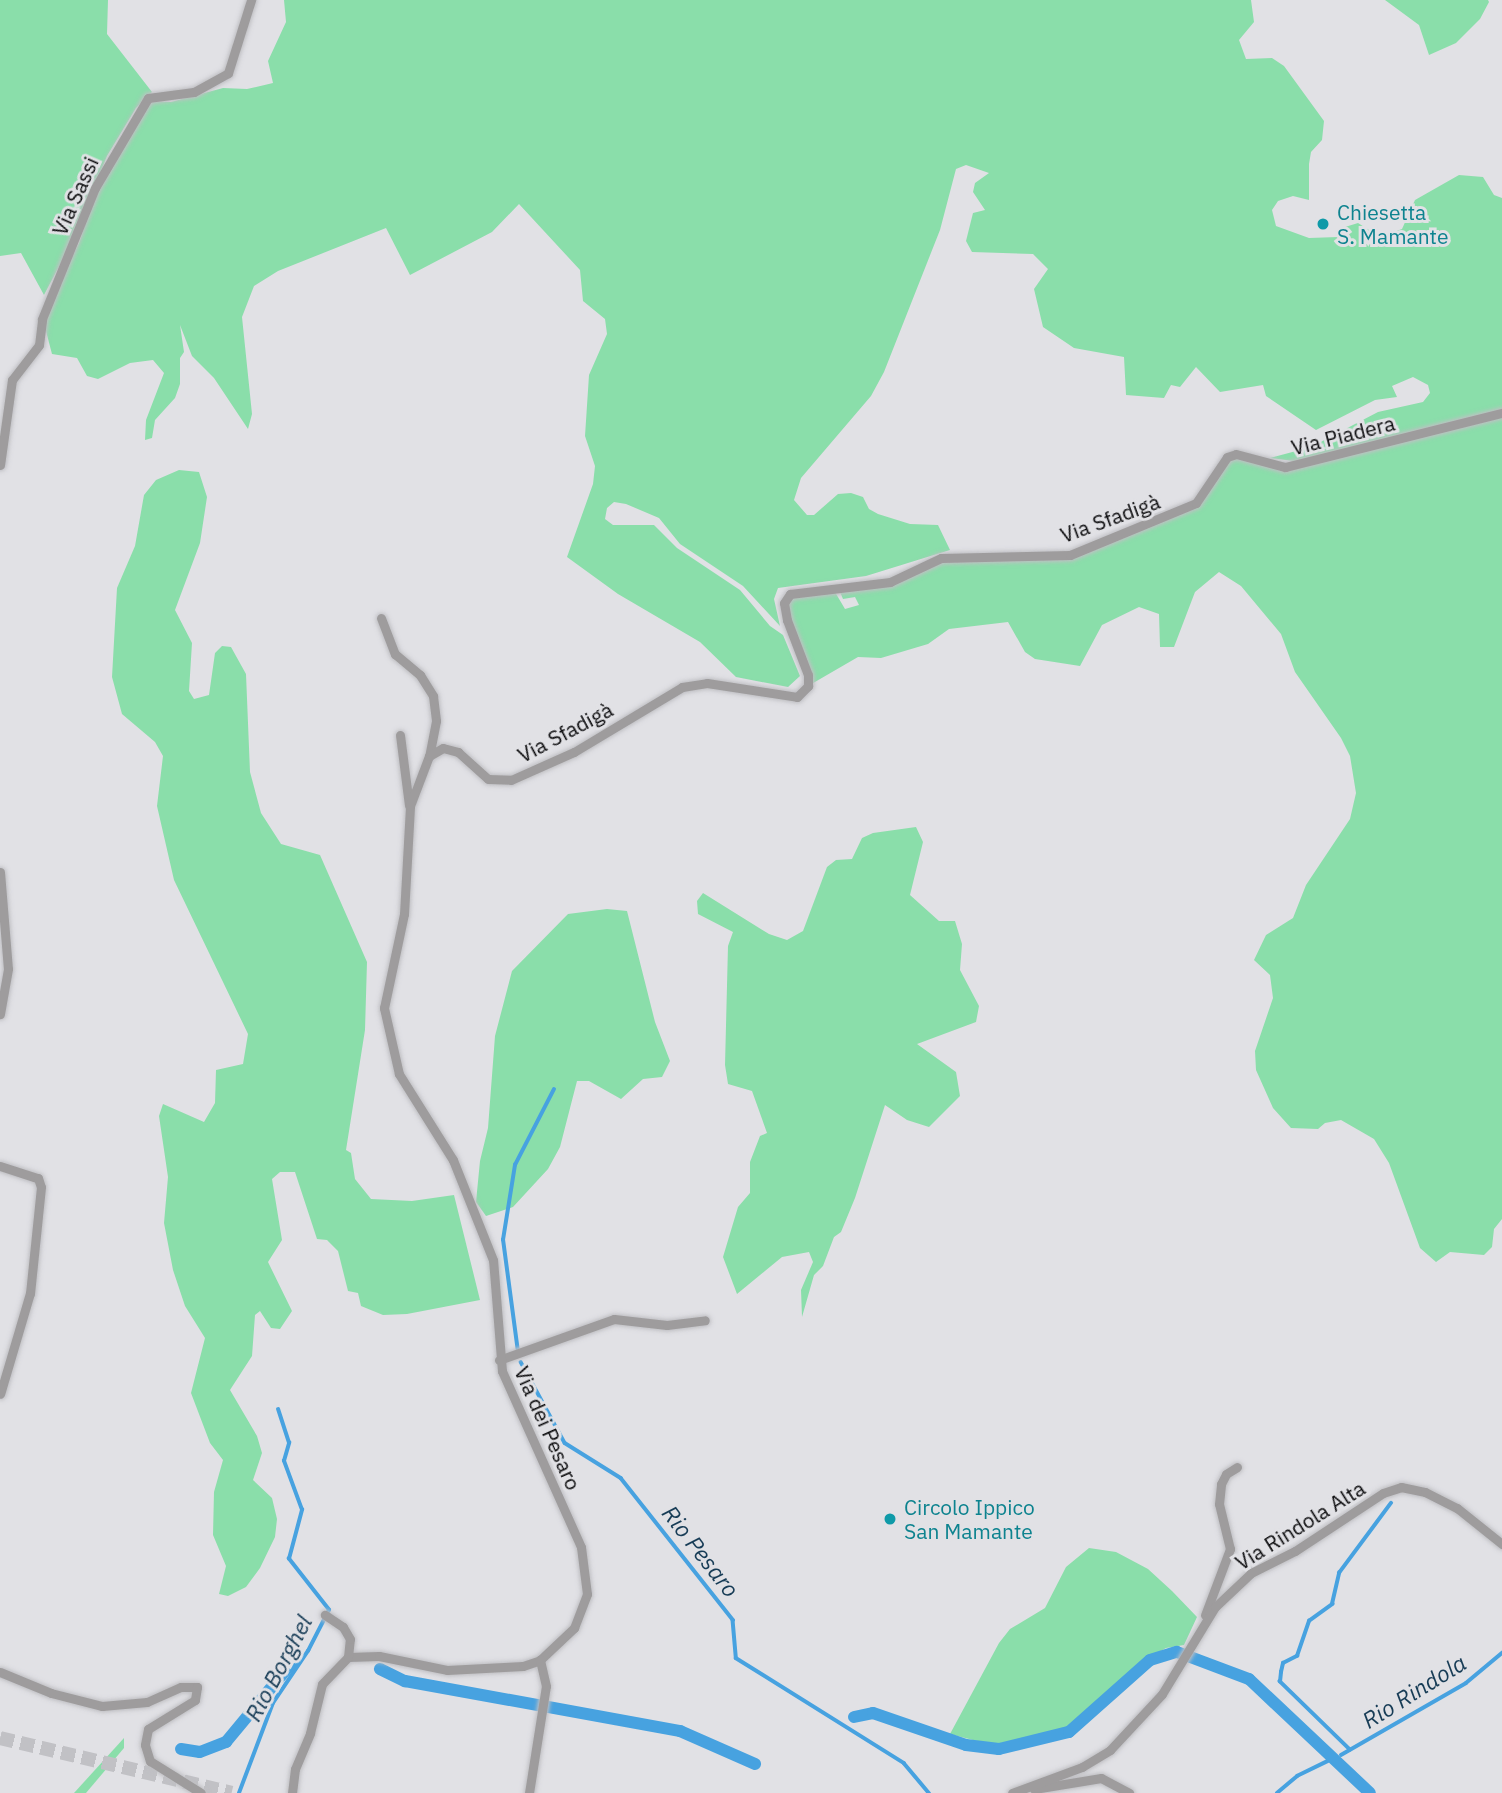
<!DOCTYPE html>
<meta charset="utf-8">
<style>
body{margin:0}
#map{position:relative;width:1502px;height:1793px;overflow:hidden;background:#e1e1e5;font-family:"IBM Plex Sans",sans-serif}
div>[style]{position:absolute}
.green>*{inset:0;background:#8adeaa}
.stream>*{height:3.5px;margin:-1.75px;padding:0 1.75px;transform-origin:1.75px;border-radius:1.75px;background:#47a2e0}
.canal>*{height:12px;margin:-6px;padding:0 6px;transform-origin:6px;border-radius:6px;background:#47a2e0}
.primary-tunnel>*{height:14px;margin-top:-7px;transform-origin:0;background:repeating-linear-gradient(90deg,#c1c1c5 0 14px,transparent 0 21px)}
.roads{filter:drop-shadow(0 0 2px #bfbfc3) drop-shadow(0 0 2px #bfbfc3)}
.minor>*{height:9px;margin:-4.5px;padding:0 4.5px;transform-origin:4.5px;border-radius:4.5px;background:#9e9c9d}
.dots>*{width:19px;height:19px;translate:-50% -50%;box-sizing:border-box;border:4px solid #e1e1e5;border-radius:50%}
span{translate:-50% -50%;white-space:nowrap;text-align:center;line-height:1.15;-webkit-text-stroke:6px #e1e1e5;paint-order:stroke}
.street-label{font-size:21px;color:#0c0c0e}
.culture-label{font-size:21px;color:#0d838f}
.left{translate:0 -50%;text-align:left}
.water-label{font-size:23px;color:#173c56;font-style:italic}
</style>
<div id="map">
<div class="green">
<div style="clip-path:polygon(0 0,108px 0,107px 34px,152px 92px,136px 108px,107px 156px,73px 240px,44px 295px,21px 253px,0 256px)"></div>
<div style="clip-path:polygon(284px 0,1251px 0,1254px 22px,1239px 40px,1246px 59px,1272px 58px,1284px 66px,1324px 121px,1322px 140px,1311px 152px,1309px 164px,1309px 200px,1293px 196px,1278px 201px,1272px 210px,1276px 226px,1309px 238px,1338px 237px,1345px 227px,1358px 223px,1380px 237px,1402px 229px,1415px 200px,1459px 175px,1483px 177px,1494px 195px,1502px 198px,1502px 409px,1294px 461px,1270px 458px,1311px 447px,1378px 412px,1423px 402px,1430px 393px,1428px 385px,1413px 377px,1392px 386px,1397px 397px,1375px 400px,1316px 430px,1266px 396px,1263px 385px,1220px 392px,1196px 367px,1180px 387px,1171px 385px,1164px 398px,1126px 395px,1124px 357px,1074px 348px,1043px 327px,1034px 289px,1048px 269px,1033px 254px,972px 252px,966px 241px,973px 213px,985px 210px,973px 192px,975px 183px,989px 173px,966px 165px,956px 169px,940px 230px,884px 372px,871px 396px,801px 478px,794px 500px,807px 515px,814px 515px,838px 494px,851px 493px,863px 497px,869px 509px,878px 514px,910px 524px,938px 525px,950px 550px,866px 576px,778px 588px,774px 599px,780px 626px,743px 586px,680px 544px,659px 518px,626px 504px,614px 502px,607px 508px,605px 519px,613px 525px,654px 525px,677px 548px,740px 590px,770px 626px,783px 635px,800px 676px,788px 687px,736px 677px,700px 642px,618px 594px,567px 557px,593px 484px,595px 466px,585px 436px,589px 375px,607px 334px,605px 319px,583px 301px,580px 270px,519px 204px,492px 232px,410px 275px,386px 228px,278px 271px,254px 286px,242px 317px,252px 414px,248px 429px,214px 378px,192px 356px,180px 325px,184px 352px,180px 358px,180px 384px,175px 398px,155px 420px,152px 438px,145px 440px,146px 420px,164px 373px,153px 360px,130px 363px,98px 379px,87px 376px,77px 358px,52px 354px,42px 316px,79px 243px,94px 199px,137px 118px,151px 101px,171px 102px,223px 88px,247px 89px,273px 83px,268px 61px,286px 22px)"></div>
<div style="clip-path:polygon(1385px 0,1488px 0,1489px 2px,1480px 19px,1456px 43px,1429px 55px,1419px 25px)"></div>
<div style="clip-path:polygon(1502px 415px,1502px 1219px,1494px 1229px,1492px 1247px,1484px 1255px,1450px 1252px,1436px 1262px,1420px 1248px,1389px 1163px,1374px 1139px,1341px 1120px,1325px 1123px,1318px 1129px,1291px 1128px,1273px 1108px,1256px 1070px,1255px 1051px,1273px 998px,1270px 975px,1254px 960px,1266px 935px,1293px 918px,1306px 885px,1350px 819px,1356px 793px,1350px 756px,1341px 738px,1295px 672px,1281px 634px,1241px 586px,1219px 572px,1195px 592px,1174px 647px,1160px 647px,1159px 614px,1139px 607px,1102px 625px,1080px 666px,1035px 659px,1025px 652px,1008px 622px,949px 629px,928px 644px,881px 658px,858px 657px,808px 686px,787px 620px,790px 594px,832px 587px,845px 609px,859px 605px,855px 597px,843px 599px,838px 587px,890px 582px,928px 561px,1058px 556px,1190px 509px,1226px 460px,1237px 457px,1275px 466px)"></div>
<div style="clip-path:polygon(179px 470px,199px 472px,207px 497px,200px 543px,175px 610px,192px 643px,189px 691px,194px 699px,209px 695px,215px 653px,222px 646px,231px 647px,246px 674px,250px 772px,261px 813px,281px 844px,320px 855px,367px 962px,365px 1030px,346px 1150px,351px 1153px,355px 1179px,371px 1199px,412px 1201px,454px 1195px,480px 1300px,407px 1314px,383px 1315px,361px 1306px,358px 1293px,348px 1291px,338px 1251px,327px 1240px,317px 1239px,295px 1172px,280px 1172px,272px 1179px,282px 1240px,268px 1262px,292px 1311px,280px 1329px,271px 1328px,260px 1311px,255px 1315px,252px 1356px,230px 1390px,257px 1436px,262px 1453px,253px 1480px,272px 1498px,277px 1519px,275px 1537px,260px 1568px,246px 1587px,228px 1596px,219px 1594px,226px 1566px,213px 1535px,214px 1492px,223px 1460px,210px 1443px,191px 1393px,205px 1338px,185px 1306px,173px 1270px,164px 1223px,168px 1177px,159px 1116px,163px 1104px,204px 1122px,215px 1103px,216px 1070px,243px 1064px,248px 1034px,174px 880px,157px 806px,163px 756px,155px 742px,122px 714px,112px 677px,117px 588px,135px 546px,144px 495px,156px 480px)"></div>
<div style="clip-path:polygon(916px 827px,923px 842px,910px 895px,939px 921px,955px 921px,962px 944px,960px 970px,979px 1006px,976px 1022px,917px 1044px,956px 1072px,960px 1096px,929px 1127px,907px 1120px,885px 1105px,855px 1198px,841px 1232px,834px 1237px,823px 1266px,814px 1275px,802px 1317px,801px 1290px,813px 1262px,809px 1252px,782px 1257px,737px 1294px,723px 1257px,738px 1207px,750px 1193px,750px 1162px,760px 1136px,767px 1133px,752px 1091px,728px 1084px,725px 1065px,728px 946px,733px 932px,698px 914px,697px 901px,703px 893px,769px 934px,787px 940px,803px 931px,827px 867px,836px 860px,852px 859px,862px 838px,873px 833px)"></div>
<div style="clip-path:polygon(607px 909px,627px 911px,655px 1022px,670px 1061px,662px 1077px,643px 1079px,621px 1099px,589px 1081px,577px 1081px,560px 1147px,548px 1169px,513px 1207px,486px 1216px,476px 1202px,480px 1161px,488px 1128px,495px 1036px,512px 971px,568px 914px)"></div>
<div style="clip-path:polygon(1089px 1548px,1116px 1552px,1148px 1569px,1172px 1591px,1197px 1617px,1184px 1645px,1166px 1648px,1138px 1664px,1086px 1717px,1067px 1729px,992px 1745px,950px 1734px,999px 1643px,1010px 1629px,1045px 1608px,1066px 1567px)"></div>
<div style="clip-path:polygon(124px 1738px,124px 1748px,86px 1793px,74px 1793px)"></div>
</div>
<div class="stream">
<div style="left:518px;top:1352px;width:113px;rotate:-97.6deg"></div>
<div style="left:503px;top:1240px;width:76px;rotate:-80.9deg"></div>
<div style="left:515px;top:1165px;width:85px;rotate:-62.8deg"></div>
<div style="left:521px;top:1362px;width:92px;rotate:61.5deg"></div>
<div style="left:565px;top:1443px;width:66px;rotate:32deg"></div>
<div style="left:621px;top:1478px;width:181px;rotate:51.7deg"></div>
<div style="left:733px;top:1620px;width:38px;rotate:85deg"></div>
<div style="left:736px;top:1658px;width:198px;rotate:32deg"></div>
<div style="left:904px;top:1763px;width:39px;rotate:50deg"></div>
<div style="left:1350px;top:1750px;width:98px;rotate:-135.8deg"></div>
<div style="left:1280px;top:1682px;width:10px;rotate:-84deg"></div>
<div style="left:1281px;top:1672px;width:9px;rotate:-77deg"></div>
<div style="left:1283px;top:1663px;width:16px;rotate:-27deg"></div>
<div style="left:1297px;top:1656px;width:37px;rotate:-71deg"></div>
<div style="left:1309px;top:1621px;width:29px;rotate:-36deg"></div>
<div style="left:1332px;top:1604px;width:32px;rotate:-77deg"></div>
<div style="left:1339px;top:1573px;width:87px;rotate:-53.4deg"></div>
<div style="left:1341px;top:1755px;width:144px;rotate:-29.9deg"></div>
<div style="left:1466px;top:1683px;width:47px;rotate:-39.8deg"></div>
<div style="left:239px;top:1793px;width:96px;rotate:-69.3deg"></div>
<div style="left:273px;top:1703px;width:63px;rotate:-56.1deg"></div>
<div style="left:308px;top:1651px;width:46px;rotate:-62.9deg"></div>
<div style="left:329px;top:1610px;width:65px;rotate:-128.1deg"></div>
<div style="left:289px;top:1559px;width:51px;rotate:-75.1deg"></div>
<div style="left:302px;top:1510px;width:52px;rotate:-110.2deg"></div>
<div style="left:284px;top:1461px;width:19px;rotate:-74deg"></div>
<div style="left:289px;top:1443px;width:35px;rotate:-108deg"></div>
<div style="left:1277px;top:1793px;width:26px;rotate:-40deg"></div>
<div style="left:1297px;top:1776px;width:34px;rotate:-26deg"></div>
</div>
<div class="canal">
<div style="left:380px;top:1669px;width:28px;rotate:26deg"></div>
<div style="left:405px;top:1681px;width:280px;rotate:10.3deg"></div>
<div style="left:680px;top:1731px;width:82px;rotate:23.7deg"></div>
<div style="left:854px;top:1717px;width:19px;rotate:-12deg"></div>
<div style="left:873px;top:1713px;width:98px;rotate:19deg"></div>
<div style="left:966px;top:1745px;width:33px;rotate:7deg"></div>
<div style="left:999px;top:1749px;width:72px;rotate:-13.7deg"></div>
<div style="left:1069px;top:1732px;width:108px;rotate:-41.6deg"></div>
<div style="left:1150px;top:1660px;width:28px;rotate:-17deg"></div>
<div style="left:1177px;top:1652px;width:77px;rotate:20.6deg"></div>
<div style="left:1249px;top:1679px;width:166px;rotate:43.3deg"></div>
<div style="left:181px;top:1749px;width:19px;rotate:9deg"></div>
<div style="left:200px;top:1752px;width:28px;rotate:-21deg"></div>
<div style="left:226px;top:1742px;width:108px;rotate:-50.3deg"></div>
</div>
<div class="primary-tunnel">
<div style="left:0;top:1738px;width:238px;rotate:13.3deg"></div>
</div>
<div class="roads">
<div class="minor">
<div style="left:0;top:465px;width:86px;rotate:-82deg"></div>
<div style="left:12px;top:380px;width:44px;rotate:-52.4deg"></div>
<div style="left:39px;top:345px;width:26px;rotate:-83deg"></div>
<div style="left:42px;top:319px;width:141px;rotate:-68deg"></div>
<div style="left:95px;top:188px;width:104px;rotate:-59.5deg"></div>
<div style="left:148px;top:98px;width:46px;rotate:-7.4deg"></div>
<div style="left:194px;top:92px;width:39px;rotate:-29deg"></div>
<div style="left:228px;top:73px;width:77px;rotate:-72.5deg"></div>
<div style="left:381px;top:618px;width:39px;rotate:69deg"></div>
<div style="left:395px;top:654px;width:33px;rotate:40deg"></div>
<div style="left:420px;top:675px;width:25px;rotate:58deg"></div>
<div style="left:433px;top:696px;width:25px;rotate:83deg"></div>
<div style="left:436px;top:721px;width:36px;rotate:101deg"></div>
<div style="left:400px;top:735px;width:71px;rotate:82.7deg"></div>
<div style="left:0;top:872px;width:97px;rotate:85.3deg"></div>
<div style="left:8px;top:969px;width:46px;rotate:100.1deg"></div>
<div style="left:0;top:1166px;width:40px;rotate:18deg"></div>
<div style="left:38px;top:1178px;width:9px;rotate:72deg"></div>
<div style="left:41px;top:1187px;width:107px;rotate:95.9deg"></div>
<div style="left:30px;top:1293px;width:105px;rotate:106.5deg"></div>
<div style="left:499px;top:1360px;width:122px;rotate:-19.6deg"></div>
<div style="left:614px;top:1319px;width:53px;rotate:6.5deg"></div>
<div style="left:667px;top:1325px;width:38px;rotate:-7deg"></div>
<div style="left:1205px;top:1615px;width:71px;rotate:-69.3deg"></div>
<div style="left:1230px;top:1549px;width:46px;rotate:-103.7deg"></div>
<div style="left:1219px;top:1504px;width:20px;rotate:-84deg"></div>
<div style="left:1221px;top:1484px;width:11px;rotate:-63deg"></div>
<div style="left:1226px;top:1474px;width:13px;rotate:-32deg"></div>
<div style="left:348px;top:1657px;width:31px;rotate:-2deg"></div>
<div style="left:379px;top:1656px;width:69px;rotate:11.6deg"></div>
<div style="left:447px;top:1670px;width:76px;rotate:-3deg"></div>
<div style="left:523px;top:1666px;width:18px;rotate:-19deg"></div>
<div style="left:540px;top:1660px;width:47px;rotate:-43.3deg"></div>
<div style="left:574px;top:1628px;width:36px;rotate:-69deg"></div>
<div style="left:587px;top:1594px;width:47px;rotate:-97.3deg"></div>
<div style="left:581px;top:1547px;width:193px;rotate:-114.2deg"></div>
<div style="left:502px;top:1371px;width:111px;rotate:-94.6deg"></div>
<div style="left:493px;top:1260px;width:108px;rotate:-111.8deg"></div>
<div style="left:453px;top:1160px;width:102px;rotate:-122.1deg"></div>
<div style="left:399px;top:1074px;width:68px;rotate:-102.8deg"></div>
<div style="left:384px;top:1008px;width:96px;rotate:-78deg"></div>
<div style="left:404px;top:914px;width:108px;rotate:-86.8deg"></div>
<div style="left:410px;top:806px;width:53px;rotate:-69.2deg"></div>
<div style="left:429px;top:756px;width:16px;rotate:-30deg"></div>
<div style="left:443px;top:748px;width:16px;rotate:15deg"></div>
<div style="left:458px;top:752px;width:40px;rotate:42deg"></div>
<div style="left:488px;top:779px;width:23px;rotate:2deg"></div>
<div style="left:511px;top:780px;width:69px;rotate:-24deg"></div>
<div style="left:574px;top:752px;width:126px;rotate:-31deg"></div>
<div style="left:682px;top:687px;width:25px;rotate:-9deg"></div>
<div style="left:707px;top:683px;width:91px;rotate:8.8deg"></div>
<div style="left:797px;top:697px;width:16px;rotate:-45deg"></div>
<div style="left:808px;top:686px;width:11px;rotate:-90deg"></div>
<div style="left:808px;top:675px;width:59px;rotate:-110.9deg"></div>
<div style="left:787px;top:620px;width:17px;rotate:-100deg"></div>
<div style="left:784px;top:603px;width:11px;rotate:-56deg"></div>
<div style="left:790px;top:594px;width:101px;rotate:-6.8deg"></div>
<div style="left:890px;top:582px;width:56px;rotate:-25.2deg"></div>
<div style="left:941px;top:558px;width:129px;rotate:-1.3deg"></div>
<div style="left:1070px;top:555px;width:136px;rotate:-22.4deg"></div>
<div style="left:1196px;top:503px;width:55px;rotate:-56deg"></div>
<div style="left:1227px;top:457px;width:9px;rotate:-18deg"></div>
<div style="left:1236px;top:454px;width:51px;rotate:14.9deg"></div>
<div style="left:1285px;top:467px;width:224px;rotate:-14deg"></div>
<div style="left:0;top:1672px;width:55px;rotate:22.4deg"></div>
<div style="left:51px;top:1693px;width:53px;rotate:14.3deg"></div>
<div style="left:102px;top:1706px;width:45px;rotate:-5.1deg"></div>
<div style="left:147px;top:1702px;width:37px;rotate:-24deg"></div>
<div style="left:181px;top:1687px;width:16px"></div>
<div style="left:197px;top:1687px;width:13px;rotate:99deg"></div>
<div style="left:195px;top:1700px;width:55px;rotate:148.3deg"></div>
<div style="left:148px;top:1729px;width:16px;rotate:101deg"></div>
<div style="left:145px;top:1745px;width:17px;rotate:73deg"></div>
<div style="left:150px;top:1761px;width:60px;rotate:32.1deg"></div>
<div style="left:1034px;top:1789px;width:68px;rotate:-9.3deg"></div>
<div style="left:1101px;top:1778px;width:32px;rotate:28deg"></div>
<div style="left:292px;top:1793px;width:24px;rotate:-83deg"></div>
<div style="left:295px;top:1769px;width:39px;rotate:-67deg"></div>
<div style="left:310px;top:1733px;width:50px;rotate:-76.2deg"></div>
<div style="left:322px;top:1684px;width:37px;rotate:-46deg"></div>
<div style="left:348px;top:1657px;width:18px;rotate:-84deg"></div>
<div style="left:350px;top:1639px;width:14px;rotate:-120deg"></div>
<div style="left:343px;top:1627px;width:22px;rotate:-146deg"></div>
<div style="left:529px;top:1793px;width:108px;rotate:-81deg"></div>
<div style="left:546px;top:1686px;width:27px;rotate:-103deg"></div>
<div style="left:1012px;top:1793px;width:75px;rotate:-20.4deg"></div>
<div style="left:1082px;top:1767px;width:33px;rotate:-31deg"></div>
<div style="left:1110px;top:1750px;width:76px;rotate:-47.1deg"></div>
<div style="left:1162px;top:1694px;width:102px;rotate:-58.7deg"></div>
<div style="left:1215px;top:1607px;width:50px;rotate:-43.4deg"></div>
<div style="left:1251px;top:1573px;width:49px;rotate:-26.6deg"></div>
<div style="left:1295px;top:1551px;width:105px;rotate:-33.4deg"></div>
<div style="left:1383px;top:1493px;width:19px;rotate:-18deg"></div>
<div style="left:1401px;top:1487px;width:25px;rotate:12deg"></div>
<div style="left:1425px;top:1492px;width:36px;rotate:27deg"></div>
<div style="left:1457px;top:1508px;width:58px;rotate:38.7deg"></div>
</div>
</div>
<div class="dots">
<div style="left:1323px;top:224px;background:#0f9aa8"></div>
<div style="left:890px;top:1519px;background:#0f9aa8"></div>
</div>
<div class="street-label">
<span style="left:75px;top:196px;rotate:-66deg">Via Sassi</span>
<span style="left:1343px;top:435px;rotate:-14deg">Via Piadera</span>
<span style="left:1110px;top:518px;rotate:-20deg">Via Sfadigà</span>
<span style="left:565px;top:732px;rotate:-28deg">Via Sfadigà</span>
<span style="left:548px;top:1428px;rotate:66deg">Via dei Pesaro</span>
<span style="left:1300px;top:1525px;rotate:-32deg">Via Rindola Alta</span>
</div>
<div class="culture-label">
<span class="left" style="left:1337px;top:224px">Chiesetta<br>S. Mamante</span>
<span class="left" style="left:904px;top:1519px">Circolo Ippico<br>San Mamante</span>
</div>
<div class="water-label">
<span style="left:701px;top:1551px;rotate:52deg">Rio Pesaro</span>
<span style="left:278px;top:1668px;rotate:-62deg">Rio Borghel</span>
<span style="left:1414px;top:1691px;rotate:-32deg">Rio Rindola</span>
</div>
</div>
